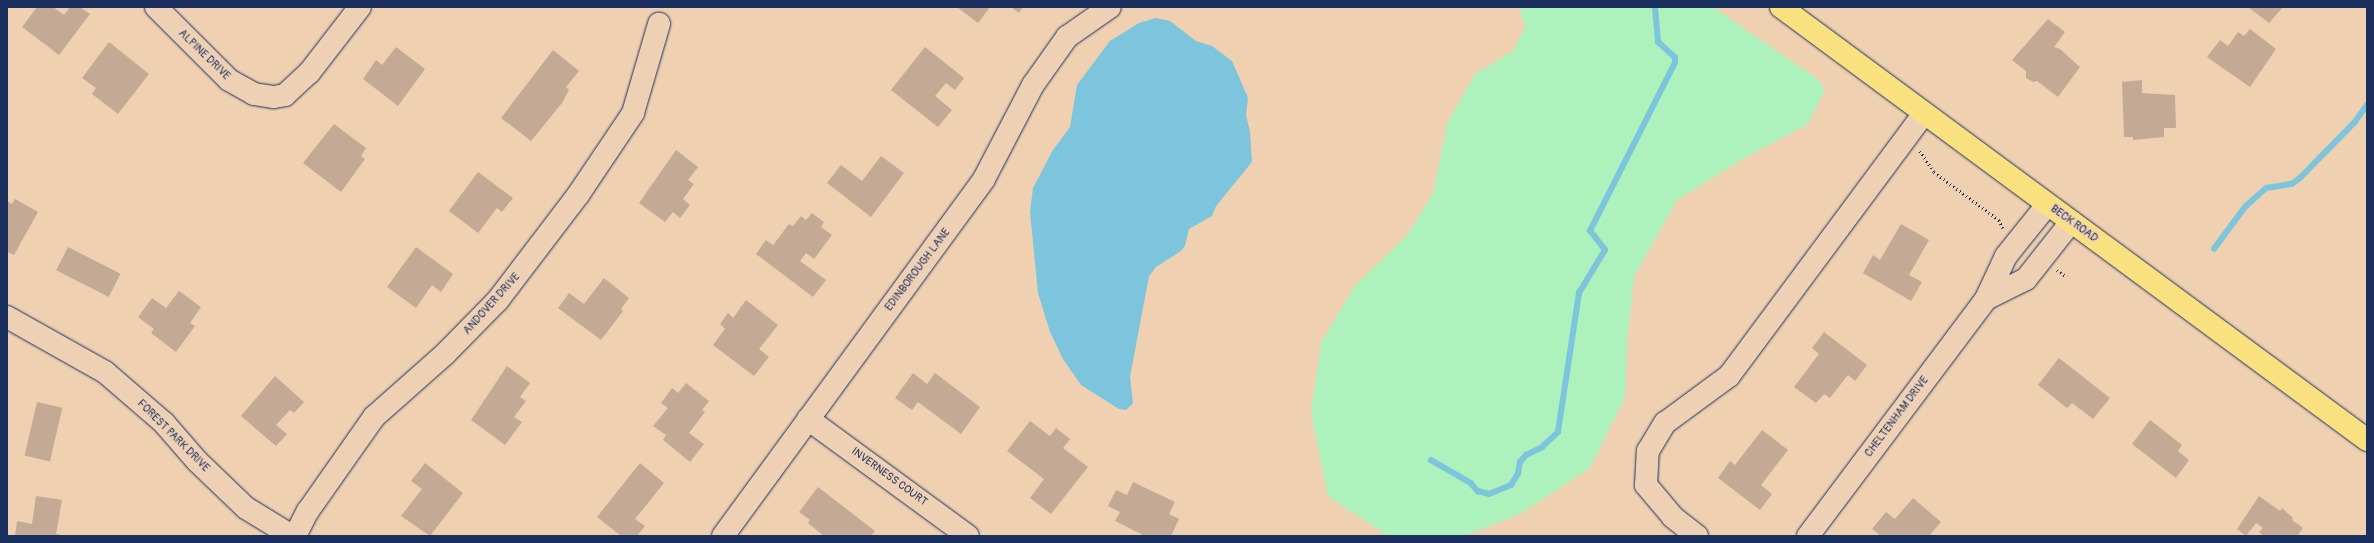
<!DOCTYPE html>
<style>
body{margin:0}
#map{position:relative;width:2374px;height:543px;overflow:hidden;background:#efd0b1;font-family:Pangolin,sans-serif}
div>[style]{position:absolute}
.green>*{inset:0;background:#adf1bc}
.water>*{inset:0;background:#7cc5dc}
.stream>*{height:5.5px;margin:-2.75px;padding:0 2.75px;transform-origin:2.75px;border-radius:2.75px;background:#7cc5dc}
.building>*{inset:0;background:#c4a994;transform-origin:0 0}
.path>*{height:2.5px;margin-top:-1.25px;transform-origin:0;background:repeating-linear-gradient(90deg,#1b2f5e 0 1px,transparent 0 4px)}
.roads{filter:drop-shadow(0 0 1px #1b2f5e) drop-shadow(0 0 1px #1b2f5e)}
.minor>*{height:22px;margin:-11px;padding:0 11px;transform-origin:11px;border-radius:11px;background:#eed1b5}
.major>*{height:22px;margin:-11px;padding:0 11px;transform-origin:11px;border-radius:11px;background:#fae180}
span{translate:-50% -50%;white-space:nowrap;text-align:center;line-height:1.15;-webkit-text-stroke:3.5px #eed1b5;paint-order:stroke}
.street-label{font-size:11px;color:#1b2f5e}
.frame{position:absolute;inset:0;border:8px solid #1b2f5e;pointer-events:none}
</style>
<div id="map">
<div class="green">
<div style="clip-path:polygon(1519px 7px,1713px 7px,1816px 78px,1825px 89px,1808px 124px,1741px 160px,1677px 200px,1634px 277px,1627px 342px,1625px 397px,1590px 468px,1520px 514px,1464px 536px,1388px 536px,1328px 496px,1311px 413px,1321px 343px,1354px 287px,1408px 234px,1433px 193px,1447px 124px,1475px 74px,1513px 51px,1525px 28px)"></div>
</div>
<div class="water">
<div style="clip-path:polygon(1156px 18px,1170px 21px,1196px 41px,1212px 46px,1232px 61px,1248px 98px,1246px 115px,1250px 132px,1252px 162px,1216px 206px,1212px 216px,1189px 229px,1185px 246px,1181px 251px,1156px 267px,1149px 276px,1130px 377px,1133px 403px,1126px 410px,1119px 409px,1081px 385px,1063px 359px,1050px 332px,1038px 293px,1030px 212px,1033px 188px,1053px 150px,1070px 127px,1077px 85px,1110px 41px,1139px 23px)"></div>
</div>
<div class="stream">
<div style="left:2214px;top:249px;width:52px;rotate:-53.6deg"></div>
<div style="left:2245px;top:207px;width:28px;rotate:-42deg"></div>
<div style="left:2266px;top:188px;width:26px;rotate:-9deg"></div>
<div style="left:2292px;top:184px;width:10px;rotate:-37deg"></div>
<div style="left:2300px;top:178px;width:78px;rotate:-45.5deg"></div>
<div style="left:2355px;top:122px;width:21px;rotate:-55deg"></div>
<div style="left:1431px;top:460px;width:46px;rotate:29.9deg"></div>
<div style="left:1471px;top:483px;width:11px;rotate:49deg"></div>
<div style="left:1478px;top:491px;width:11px;rotate:15deg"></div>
<div style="left:1489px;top:494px;width:24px;rotate:-22deg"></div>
<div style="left:1511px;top:485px;width:13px;rotate:-58deg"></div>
<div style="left:1518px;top:474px;width:12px;rotate:-81deg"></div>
<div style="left:1520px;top:462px;width:9px;rotate:-49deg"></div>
<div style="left:1526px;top:455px;width:17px;rotate:-25deg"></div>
<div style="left:1541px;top:448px;width:23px;rotate:-43deg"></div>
<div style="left:1558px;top:432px;width:141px;rotate:-81.4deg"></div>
<div style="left:1579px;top:293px;width:50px;rotate:-58.8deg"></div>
<div style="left:1605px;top:250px;width:24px;rotate:-128deg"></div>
<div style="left:1590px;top:231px;width:188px;rotate:-63.2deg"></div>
<div style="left:1675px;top:63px;width:5px;rotate:-90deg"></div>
<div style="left:1675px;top:58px;width:23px;rotate:-137deg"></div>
<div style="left:1658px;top:42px;width:35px;rotate:-95deg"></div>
</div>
<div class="building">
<div style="clip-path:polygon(37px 7px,53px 7px,64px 15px,70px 7px,80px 7px,90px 14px,59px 55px,22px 27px)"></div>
<div style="clip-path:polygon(957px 7px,990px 7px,978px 23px)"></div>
<div style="clip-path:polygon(1011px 7px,1023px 7px,1019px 13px)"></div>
<div style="clip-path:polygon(2248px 7px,2283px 7px,2269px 23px)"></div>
<div style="clip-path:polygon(2048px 19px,2065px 32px,2054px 47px,2060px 49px,2080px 67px,2058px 97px,2037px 81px,2033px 82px,2026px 78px,2026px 71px,2012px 60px)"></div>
<div style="clip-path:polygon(2250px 29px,2276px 49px,2250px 87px,2207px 57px,2220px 40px,2228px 46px,2238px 32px,2244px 36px)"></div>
<div style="clip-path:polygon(109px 42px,149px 74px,118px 114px,92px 94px,96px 88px,82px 78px)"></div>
<div style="clip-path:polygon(396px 47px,425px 69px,398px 106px,363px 79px,376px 60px,382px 65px)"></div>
<div style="clip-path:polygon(925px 47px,964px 78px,955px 90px,946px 83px,935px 96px,952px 110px,938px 127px,891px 90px)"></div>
<div style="clip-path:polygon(553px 50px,579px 71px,566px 87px,569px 90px,562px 103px,531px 141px,501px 118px)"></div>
<div style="clip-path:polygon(2142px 80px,2142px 93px,2175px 95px,2176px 128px,2164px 128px,2164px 137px,2133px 140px,2133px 137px,2124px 137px,2122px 82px)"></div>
<div style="clip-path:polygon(334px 124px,366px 148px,361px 156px,365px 159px,341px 192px,303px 163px)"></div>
<div style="clip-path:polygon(676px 150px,698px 167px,688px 180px,694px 184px,683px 199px,690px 205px,680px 218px,673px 212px,665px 222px,639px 203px)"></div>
<div style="clip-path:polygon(881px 156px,904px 173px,871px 217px,827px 183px,841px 165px,862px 181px)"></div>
<div style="clip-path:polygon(478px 172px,513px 198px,502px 212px,497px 208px,478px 233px,449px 211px)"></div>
<div style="clip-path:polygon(15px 199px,38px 212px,14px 255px,7px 252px,7px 201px,12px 204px)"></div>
<div style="clip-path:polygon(812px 213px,824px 222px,821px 227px,832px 235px,814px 259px,806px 253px,800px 261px,826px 280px,813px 297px,756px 254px,766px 240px,773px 245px,789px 224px,793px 226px,801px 216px,806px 220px)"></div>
<div style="clip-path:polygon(1901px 224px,1929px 240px,1909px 275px,1922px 282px,1911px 301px,1863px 273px,1873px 255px,1880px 260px)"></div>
<div style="left:68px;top:247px;width:59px;height:26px;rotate:27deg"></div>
<div style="clip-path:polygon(416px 247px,453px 274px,441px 292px,432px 285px,416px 308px,387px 287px)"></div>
<div style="clip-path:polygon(604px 278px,629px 298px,621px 309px,623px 311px,601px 340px,558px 308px,569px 293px,584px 304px)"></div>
<div style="clip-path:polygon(179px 291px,201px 307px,190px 323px,195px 326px,176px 352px,151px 333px,154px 329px,138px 317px,152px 298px,166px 308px)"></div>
<div style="clip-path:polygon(746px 300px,778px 325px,759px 349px,769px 357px,754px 376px,713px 345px,725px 329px,720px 324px,728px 313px,733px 318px)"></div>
<div style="clip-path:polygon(1824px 332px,1867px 365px,1855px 381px,1848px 375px,1830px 398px,1824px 394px,1816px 403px,1794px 387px,1819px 354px,1812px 348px)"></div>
<div style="clip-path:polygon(2059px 358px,2110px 398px,2093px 419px,2072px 403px,2067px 408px,2038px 385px)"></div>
<div style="clip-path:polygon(507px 366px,530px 383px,520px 397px,526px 401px,514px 417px,522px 422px,505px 445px,471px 420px)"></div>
<div style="clip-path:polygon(913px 373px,927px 384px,935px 373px,980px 407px,961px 434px,918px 402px,912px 410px,895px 398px)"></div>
<div style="clip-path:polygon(275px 376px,304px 402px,294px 413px,290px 410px,276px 425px,287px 434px,276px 446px,241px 416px)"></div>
<div style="clip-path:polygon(686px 383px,709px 401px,702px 410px,705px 412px,689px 433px,704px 444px,690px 462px,663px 440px,666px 435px,653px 426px,668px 408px,661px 403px,672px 388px,678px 393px)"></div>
<div style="left:37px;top:402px;width:26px;height:55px;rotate:13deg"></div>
<div style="clip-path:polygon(2150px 420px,2182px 445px,2178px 451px,2189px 460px,2176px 478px,2132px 444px)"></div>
<div style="clip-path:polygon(1030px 421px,1050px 436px,1056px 428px,1070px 439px,1063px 448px,1088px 467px,1051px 514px,1030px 498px,1044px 479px,1007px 451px)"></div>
<div style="clip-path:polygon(1762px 430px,1788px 450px,1761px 485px,1772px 494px,1760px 510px,1718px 478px,1730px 461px,1735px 465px)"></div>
<div style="clip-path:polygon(425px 463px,463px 493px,430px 536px,401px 516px,422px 489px,411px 481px)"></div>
<div style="clip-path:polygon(640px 463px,664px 483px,635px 519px,645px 526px,637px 536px,621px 536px,597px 517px)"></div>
<div style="clip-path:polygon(1133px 482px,1175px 502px,1169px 514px,1179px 519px,1171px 536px,1145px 536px,1115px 521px,1120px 512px,1108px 506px,1116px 490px,1127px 495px)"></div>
<div style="clip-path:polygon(818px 487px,875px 531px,871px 536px,824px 536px,808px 523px,810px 520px,799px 512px)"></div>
<div style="clip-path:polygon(36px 496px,62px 500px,56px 534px,66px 536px,15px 536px,17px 521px,32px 524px)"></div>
<div style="clip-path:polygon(2259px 496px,2280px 511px,2282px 508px,2293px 518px,2292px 520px,2303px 528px,2297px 536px,2264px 536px,2259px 532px,2263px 528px,2256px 523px,2246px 536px,2237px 529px)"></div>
<div style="clip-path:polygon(1913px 498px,1941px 522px,1929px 536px,1881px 536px,1872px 529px,1886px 512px,1895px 519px)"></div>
</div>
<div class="path">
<div style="left:1920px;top:151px;width:25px;rotate:56deg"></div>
<div style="left:1934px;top:172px;width:81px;rotate:36.4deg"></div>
<div style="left:1999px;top:220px;width:9px;rotate:63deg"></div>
<div style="left:2057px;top:270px;width:12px;rotate:35deg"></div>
</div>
<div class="roads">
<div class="minor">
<div style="left:156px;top:7px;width:103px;rotate:45deg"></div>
<div style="left:229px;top:80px;width:29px;rotate:29deg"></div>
<div style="left:254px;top:94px;width:20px;rotate:9deg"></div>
<div style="left:274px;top:97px;width:11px;rotate:-10deg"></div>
<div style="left:285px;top:95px;width:33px;rotate:-43deg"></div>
<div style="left:309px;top:73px;width:83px;rotate:-52.3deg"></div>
<div style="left:1986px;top:299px;width:45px;rotate:-26.6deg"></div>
<div style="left:2026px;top:279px;width:73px;rotate:-51.7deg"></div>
<div style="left:7px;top:317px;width:112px;rotate:29.3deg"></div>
<div style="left:105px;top:372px;width:78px;rotate:40.8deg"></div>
<div style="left:164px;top:423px;width:50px;rotate:49deg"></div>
<div style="left:197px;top:461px;width:68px;rotate:43.8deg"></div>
<div style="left:246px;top:508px;width:54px;rotate:31.3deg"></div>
<div style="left:808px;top:419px;width:198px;rotate:36.2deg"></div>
<div style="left:295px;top:536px;width:28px;rotate:-63deg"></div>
<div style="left:308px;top:511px;width:115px;rotate:-54.9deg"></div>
<div style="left:374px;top:417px;width:95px;rotate:-41.6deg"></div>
<div style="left:445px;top:354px;width:76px;rotate:-45.5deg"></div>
<div style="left:498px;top:300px;width:132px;rotate:-52.7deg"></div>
<div style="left:578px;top:195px;width:99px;rotate:-56.1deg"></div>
<div style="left:633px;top:113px;width:93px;rotate:-73.7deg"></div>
<div style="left:723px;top:536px;width:442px;rotate:-53.8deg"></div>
<div style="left:984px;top:179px;width:106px;rotate:-62.5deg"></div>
<div style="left:1033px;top:85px;width:59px;rotate:-54.7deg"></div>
<div style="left:1067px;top:37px;width:52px;rotate:-34.9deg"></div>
<div style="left:1697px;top:536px;width:31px;rotate:-142deg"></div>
<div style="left:1673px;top:517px;width:42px;rotate:-130.2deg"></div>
<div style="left:1646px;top:485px;width:34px;rotate:-87deg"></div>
<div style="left:1648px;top:451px;width:33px;rotate:-59deg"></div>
<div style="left:1665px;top:423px;width:79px;rotate:-36.3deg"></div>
<div style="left:1729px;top:376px;width:327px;rotate:-53.4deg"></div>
<div style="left:1808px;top:536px;width:296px;rotate:-53.1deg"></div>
<div style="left:1986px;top:299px;width:47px;rotate:-65.1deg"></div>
<div style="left:2006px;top:256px;width:65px;rotate:-51.2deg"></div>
</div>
<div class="major">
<div style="left:1781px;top:7px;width:729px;rotate:36.46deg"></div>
</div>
</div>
<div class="street-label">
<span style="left:204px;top:55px;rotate:44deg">ALPINE DRIVE</span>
<span style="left:2074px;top:224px;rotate:36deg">BECK ROAD</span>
<span style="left:918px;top:270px;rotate:-53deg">EDINBOROUGH LANE</span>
<span style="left:492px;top:304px;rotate:-48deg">ANDOVER DRIVE</span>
<span style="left:1897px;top:417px;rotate:-53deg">CHELTENHAM DRIVE</span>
<span style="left:173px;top:436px;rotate:45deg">FOREST PARK DRIVE</span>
<span style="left:889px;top:477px;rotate:36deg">INVERNESS COURT</span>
</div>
<div class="frame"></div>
</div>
